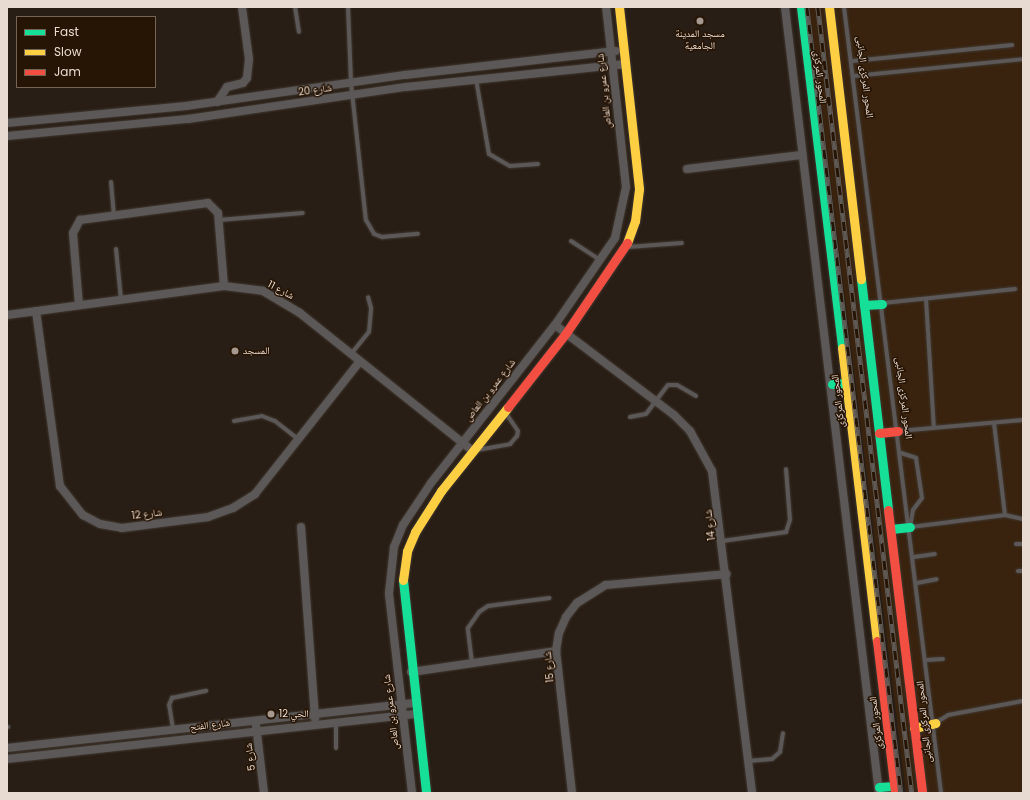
<!DOCTYPE html>
<meta charset="utf-8">
<style>
body{margin:0}
#map{position:relative;width:1030px;height:800px;overflow:hidden;background:#281e15;font-family:Poppins,"Noto Naskh Arabic",sans-serif}
div>[style]{position:absolute}
.built>*{inset:0;background:#39230e}
.roads{filter:drop-shadow(0 0 1px #413831) drop-shadow(0 0 1px #413831)}
.lane>*{height:4px;margin:-2px;padding:0 2px;transform-origin:2px;border-radius:2px;background:#5b5857}
.street>*{height:8px;margin:-4px;padding:0 4px;transform-origin:4px;border-radius:4px;background:#5b5857}
.fast>*{height:9px;margin:-4.5px;padding:0 4.5px;transform-origin:4.5px;border-radius:4.5px;background:#16e098}
.slow>*{height:9px;margin:-4.5px;padding:0 4.5px;transform-origin:4.5px;border-radius:4.5px;background:#ffcf43}
.jam>*{height:9px;margin:-4.5px;padding:0 4.5px;transform-origin:4.5px;border-radius:4.5px;background:#f24e42}
.rail>*{height:4.5px;margin-top:-2.25px;transform-origin:0;background:repeating-linear-gradient(90deg,#261404 0 9px,#5f5a56 0 18px);box-sizing:border-box;border-block:1px solid #5f5a56}
.dots>*{width:11px;height:11px;translate:-50% -50%;box-sizing:border-box;border:2px solid #261404;border-radius:50%}
span{translate:-50% -50%;white-space:nowrap;text-align:center;line-height:1.15;-webkit-text-stroke:3px #261404;paint-order:stroke}
.poi-label{font-size:10px;color:#e8dbd1}
.left{translate:0 -50%;text-align:left}
.street-label{font-size:10px;color:#e8dbd1}
.frame{position:absolute;inset:0;border:8px solid #e8dbd1;pointer-events:none}
.legend{position:absolute;left:16px;top:16px;width:140px;height:72px;box-sizing:border-box;background:#261404;border:1px solid #746456;margin:0;padding:5px 7px;list-style:none;font-size:12px;color:#e8dbd1}
.legend li{display:flex;align-items:center;gap:8px;height:20px}
.legend b{width:20px;border:1px solid #746456}
</style>
<div id="map">
<div class="built">
<div style="clip-path:polygon(809px 7px,1023px 7px,1023px 793px,906px 793px)"></div>
</div>
<div class="roads">
<div class="lane">
<div style="left:295px;top:7px;width:25px;rotate:81deg"></div>
<div style="left:348px;top:7px;width:76px;rotate:87.7deg"></div>
<div style="left:351px;top:83px;width:138px;rotate:83.8deg"></div>
<div style="left:366px;top:220px;width:16px;rotate:60deg"></div>
<div style="left:374px;top:234px;width:9px;rotate:21deg"></div>
<div style="left:382px;top:237px;width:36px;rotate:-5deg"></div>
<div style="left:844px;top:7px;width:792px;rotate:82.96deg"></div>
<div style="left:853px;top:61px;width:160px;rotate:-5.7deg"></div>
<div style="left:854px;top:76px;width:170px;rotate:-5.7deg"></div>
<div style="left:476px;top:79px;width:76px;rotate:80.2deg"></div>
<div style="left:489px;top:154px;width:24px;rotate:30deg"></div>
<div style="left:510px;top:166px;width:28px;rotate:-4deg"></div>
<div style="left:111px;top:182px;width:33px;rotate:85deg"></div>
<div style="left:219px;top:220px;width:84px;rotate:-4.8deg"></div>
<div style="left:571px;top:241px;width:35px;rotate:33deg"></div>
<div style="left:628px;top:247px;width:54px;rotate:-4.2deg"></div>
<div style="left:116px;top:249px;width:50px;rotate:84.3deg"></div>
<div style="left:926px;top:299px;width:129px;rotate:86.5deg"></div>
<div style="left:883px;top:303px;width:133px;rotate:-6.1deg"></div>
<div style="left:351px;top:354px;width:28px;rotate:-51deg"></div>
<div style="left:369px;top:332px;width:24px;rotate:-85deg"></div>
<div style="left:371px;top:308px;width:11px;rotate:-105deg"></div>
<div style="left:630px;top:417px;width:16px;rotate:-11deg"></div>
<div style="left:646px;top:414px;width:36px;rotate:-53deg"></div>
<div style="left:668px;top:385px;width:9px"></div>
<div style="left:677px;top:385px;width:22px;rotate:30deg"></div>
<div style="left:234px;top:421px;width:28px;rotate:-10deg"></div>
<div style="left:262px;top:416px;width:14px;rotate:21deg"></div>
<div style="left:275px;top:421px;width:29px;rotate:38deg"></div>
<div style="left:994px;top:423px;width:93px;rotate:83.2deg"></div>
<div style="left:899px;top:431px;width:124px;rotate:-5.1deg"></div>
<div style="left:477px;top:450px;width:34px;rotate:-10deg"></div>
<div style="left:510px;top:444px;width:11px;rotate:-49deg"></div>
<div style="left:517px;top:436px;width:5px;rotate:-79deg"></div>
<div style="left:518px;top:431px;width:22px;rotate:-124deg"></div>
<div style="left:901px;top:453px;width:16px;rotate:18deg"></div>
<div style="left:916px;top:458px;width:40px;rotate:81.5deg"></div>
<div style="left:922px;top:498px;width:15px;rotate:127deg"></div>
<div style="left:913px;top:510px;width:17px;rotate:100deg"></div>
<div style="left:911px;top:527px;width:95px;rotate:-7.3deg"></div>
<div style="left:1005px;top:515px;width:18px;rotate:13deg"></div>
<div style="left:722px;top:541px;width:65px;rotate:-8deg"></div>
<div style="left:786px;top:532px;width:13px;rotate:-72deg"></div>
<div style="left:790px;top:520px;width:51px;rotate:-94.5deg"></div>
<div style="left:1016px;top:544px;width:7px"></div>
<div style="left:914px;top:557px;width:21px;rotate:-8deg"></div>
<div style="left:1018px;top:571px;width:5px"></div>
<div style="left:917px;top:583px;width:20px;rotate:-11deg"></div>
<div style="left:927px;top:660px;width:16px;rotate:-4deg"></div>
<div style="left:472px;top:663px;width:35px;rotate:-97deg"></div>
<div style="left:468px;top:628px;width:19px;rotate:-55deg"></div>
<div style="left:479px;top:612px;width:11px;rotate:-34deg"></div>
<div style="left:488px;top:606px;width:62px;rotate:-7.5deg"></div>
<div style="left:937px;top:722px;width:13px;rotate:-32deg"></div>
<div style="left:948px;top:715px;width:76px;rotate:-10.6deg"></div>
<div style="left:336px;top:723px;width:25px;rotate:90deg"></div>
<div style="left:7px;top:727px;width:1px"></div>
<div style="left:173px;top:729px;width:24px;rotate:-99deg"></div>
<div style="left:169px;top:705px;width:8px;rotate:-67deg"></div>
<div style="left:172px;top:698px;width:35px;rotate:-12deg"></div>
<div style="left:748px;top:761px;width:24px;rotate:-5deg"></div>
<div style="left:772px;top:759px;width:11px;rotate:-41deg"></div>
<div style="left:780px;top:752px;width:19px;rotate:-81deg"></div>
</div>
<div class="street">
<div style="left:785px;top:7px;width:792px;rotate:83.18deg"></div>
<div style="left:217px;top:102px;width:18px;rotate:-56deg"></div>
<div style="left:227px;top:87px;width:16px;rotate:-14deg"></div>
<div style="left:243px;top:83px;width:6px;rotate:-51deg"></div>
<div style="left:247px;top:78px;width:19px;rotate:-84deg"></div>
<div style="left:249px;top:59px;width:52px;rotate:-97.7deg"></div>
<div style="left:7px;top:123px;width:180px;rotate:-5.4deg"></div>
<div style="left:186px;top:106px;width:221px;rotate:-8.1deg"></div>
<div style="left:405px;top:75px;width:212px;rotate:-6.5deg"></div>
<div style="left:7px;top:136px;width:182px;rotate:-5.4deg"></div>
<div style="left:188px;top:119px;width:220px;rotate:-8.4deg"></div>
<div style="left:406px;top:87px;width:221px;rotate:-6deg"></div>
<div style="left:687px;top:169px;width:115px;rotate:-7deg"></div>
<div style="left:79px;top:305px;width:72px;rotate:-94.8deg"></div>
<div style="left:73px;top:233px;width:15px;rotate:-62deg"></div>
<div style="left:80px;top:220px;width:129px;rotate:-7.6deg"></div>
<div style="left:208px;top:203px;width:14px;rotate:45deg"></div>
<div style="left:218px;top:213px;width:73px;rotate:85.3deg"></div>
<div style="left:36px;top:311px;width:177px;rotate:82.2deg"></div>
<div style="left:60px;top:486px;width:37px;rotate:52deg"></div>
<div style="left:83px;top:515px;width:19px;rotate:28deg"></div>
<div style="left:100px;top:524px;width:22px;rotate:10deg"></div>
<div style="left:122px;top:528px;width:87px;rotate:-7.3deg"></div>
<div style="left:208px;top:517px;width:27px;rotate:-20deg"></div>
<div style="left:233px;top:508px;width:26px;rotate:-32deg"></div>
<div style="left:255px;top:494px;width:169px;rotate:-51.7deg"></div>
<div style="left:7px;top:315px;width:219px;rotate:-7.6deg"></div>
<div style="left:224px;top:286px;width:39px;rotate:7deg"></div>
<div style="left:263px;top:291px;width:43px;rotate:30.7deg"></div>
<div style="left:300px;top:313px;width:221px;rotate:38.6deg"></div>
<div style="left:555px;top:325px;width:149px;rotate:37.1deg"></div>
<div style="left:674px;top:415px;width:23px;rotate:45deg"></div>
<div style="left:690px;top:431px;width:46px;rotate:61.2deg"></div>
<div style="left:712px;top:471px;width:324px;rotate:82.9deg"></div>
<div style="left:301px;top:527px;width:192px;rotate:85.8deg"></div>
<div style="left:411px;top:672px;width:147px;rotate:-8.2deg"></div>
<div style="left:256px;top:725px;width:68px;rotate:83.3deg"></div>
<div style="left:7px;top:748px;width:410px;rotate:-6.3deg"></div>
<div style="left:7px;top:759px;width:411px;rotate:-6.3deg"></div>
<div style="left:412px;top:793px;width:201px;rotate:-96.6deg"></div>
<div style="left:389px;top:593px;width:46px;rotate:-83.8deg"></div>
<div style="left:394px;top:547px;width:24px;rotate:-68deg"></div>
<div style="left:403px;top:525px;width:50px;rotate:-56.3deg"></div>
<div style="left:431px;top:483px;width:201px;rotate:-51.9deg"></div>
<div style="left:555px;top:325px;width:106px;rotate:-55.4deg"></div>
<div style="left:615px;top:238px;width:52px;rotate:-77.8deg"></div>
<div style="left:626px;top:187px;width:181px;rotate:-96.3deg"></div>
<div style="left:572px;top:793px;width:143px;rotate:-96.4deg"></div>
<div style="left:556px;top:651px;width:18px;rotate:-81deg"></div>
<div style="left:559px;top:633px;width:17px;rotate:-66deg"></div>
<div style="left:566px;top:617px;width:18px;rotate:-52deg"></div>
<div style="left:577px;top:603px;width:34px;rotate:-32deg"></div>
<div style="left:606px;top:585px;width:121px;rotate:-5.2deg"></div>
</div>
<div class="fast">
<div style="left:801px;top:7px;width:343px;rotate:83.1deg"></div>
<div style="left:861px;top:279px;width:233px;rotate:83.3deg"></div>
<div style="left:864px;top:305px;width:18px;rotate:-3deg"></div>
<div style="left:832px;top:384px;width:15px;rotate:-4deg"></div>
<div style="left:891px;top:529px;width:19px;rotate:-6deg"></div>
<div style="left:403px;top:580px;width:214px;rotate:83.8deg"></div>
<div style="left:879px;top:787px;width:16px;rotate:-4deg"></div>
</div>
<div class="slow">
<div style="left:619px;top:7px;width:183px;rotate:83.7deg"></div>
<div style="left:639px;top:189px;width:32px;rotate:97deg"></div>
<div style="left:635px;top:221px;width:23px;rotate:110deg"></div>
<div style="left:829px;top:7px;width:274px;rotate:83.3deg"></div>
<div style="left:842px;top:348px;width:295px;rotate:83.2deg"></div>
<div style="left:403px;top:580px;width:29px;rotate:-82deg"></div>
<div style="left:407px;top:551px;width:21px;rotate:-67deg"></div>
<div style="left:415px;top:532px;width:49px;rotate:-57.6deg"></div>
<div style="left:441px;top:491px;width:107px;rotate:-51.4deg"></div>
<div style="left:914px;top:728px;width:22px;rotate:-13deg"></div>
</div>
<div class="jam">
<div style="left:508px;top:407px;width:94px;rotate:-51.9deg"></div>
<div style="left:566px;top:333px;width:109px;rotate:-55.9deg"></div>
<div style="left:879px;top:433px;width:19px;rotate:-6deg"></div>
<div style="left:888px;top:510px;width:285px;rotate:83.1deg"></div>
<div style="left:877px;top:641px;width:153px;rotate:83.2deg"></div>
</div>
</div>
<div class="rail">
<div style="left:807px;top:7px;width:792px;rotate:83.18deg"></div>
<div style="left:818px;top:7px;width:792px;rotate:83.18deg"></div>
</div>
<div class="dots">
<div style="left:700px;top:21px;background:#a5998f"></div>
<div style="left:235px;top:351px;background:#a5998f"></div>
<div style="left:271px;top:714px;background:#a5998f"></div>
</div>
<div class="poi-label">
<span style="left:700px;top:39px">مسجد المدينة<br>الجامعية</span>
<span class="left" style="left:243px;top:351px">المسجد</span>
<span class="left" style="left:279px;top:714px">الحي 12</span>
</div>
<div class="street-label">
<span style="left:820px;top:77px;rotate:83deg">المحور المركزى</span>
<span style="left:865px;top:77px;rotate:83deg">المحور المركزى الجانبى</span>
<span style="left:315px;top:90px;rotate:-8deg">شارع 20</span>
<span style="left:604px;top:91px;rotate:-96deg">شارع عمرو بن العاص</span>
<span style="left:281px;top:290px;rotate:28deg">شارع 11</span>
<span style="left:490px;top:390px;rotate:-52deg">شارع عمرو بن العاص</span>
<span style="left:904px;top:398px;rotate:83deg">المحور المركزى الجانبى</span>
<span style="left:838px;top:401px;rotate:-97deg">المحور المركزى</span>
<span style="left:147px;top:514px;rotate:-7deg">شارع 12</span>
<span style="left:710px;top:525px;rotate:-97deg">شارع 14</span>
<span style="left:549px;top:667px;rotate:-95deg">شارع 15</span>
<span style="left:391px;top:712px;rotate:-97deg">شارع عمرو بن العاص</span>
<span style="left:924px;top:722px;rotate:-96deg">المحور المركزى الجانبى</span>
<span style="left:876px;top:723px;rotate:-97deg">المحور المركزى</span>
<span style="left:210px;top:725px;rotate:-7deg">شارع الفتح</span>
<span style="left:250px;top:757px;rotate:-97deg">شارع 5</span>
</div>
<div class="frame"></div>
<ul class="legend">
<li><b style="height:5px;background:#16e098"></b>Fast</li>
<li><b style="height:5px;background:#ffcf43"></b>Slow</li>
<li><b style="height:5px;background:#f24e42"></b>Jam</li>
</ul>
</div>
